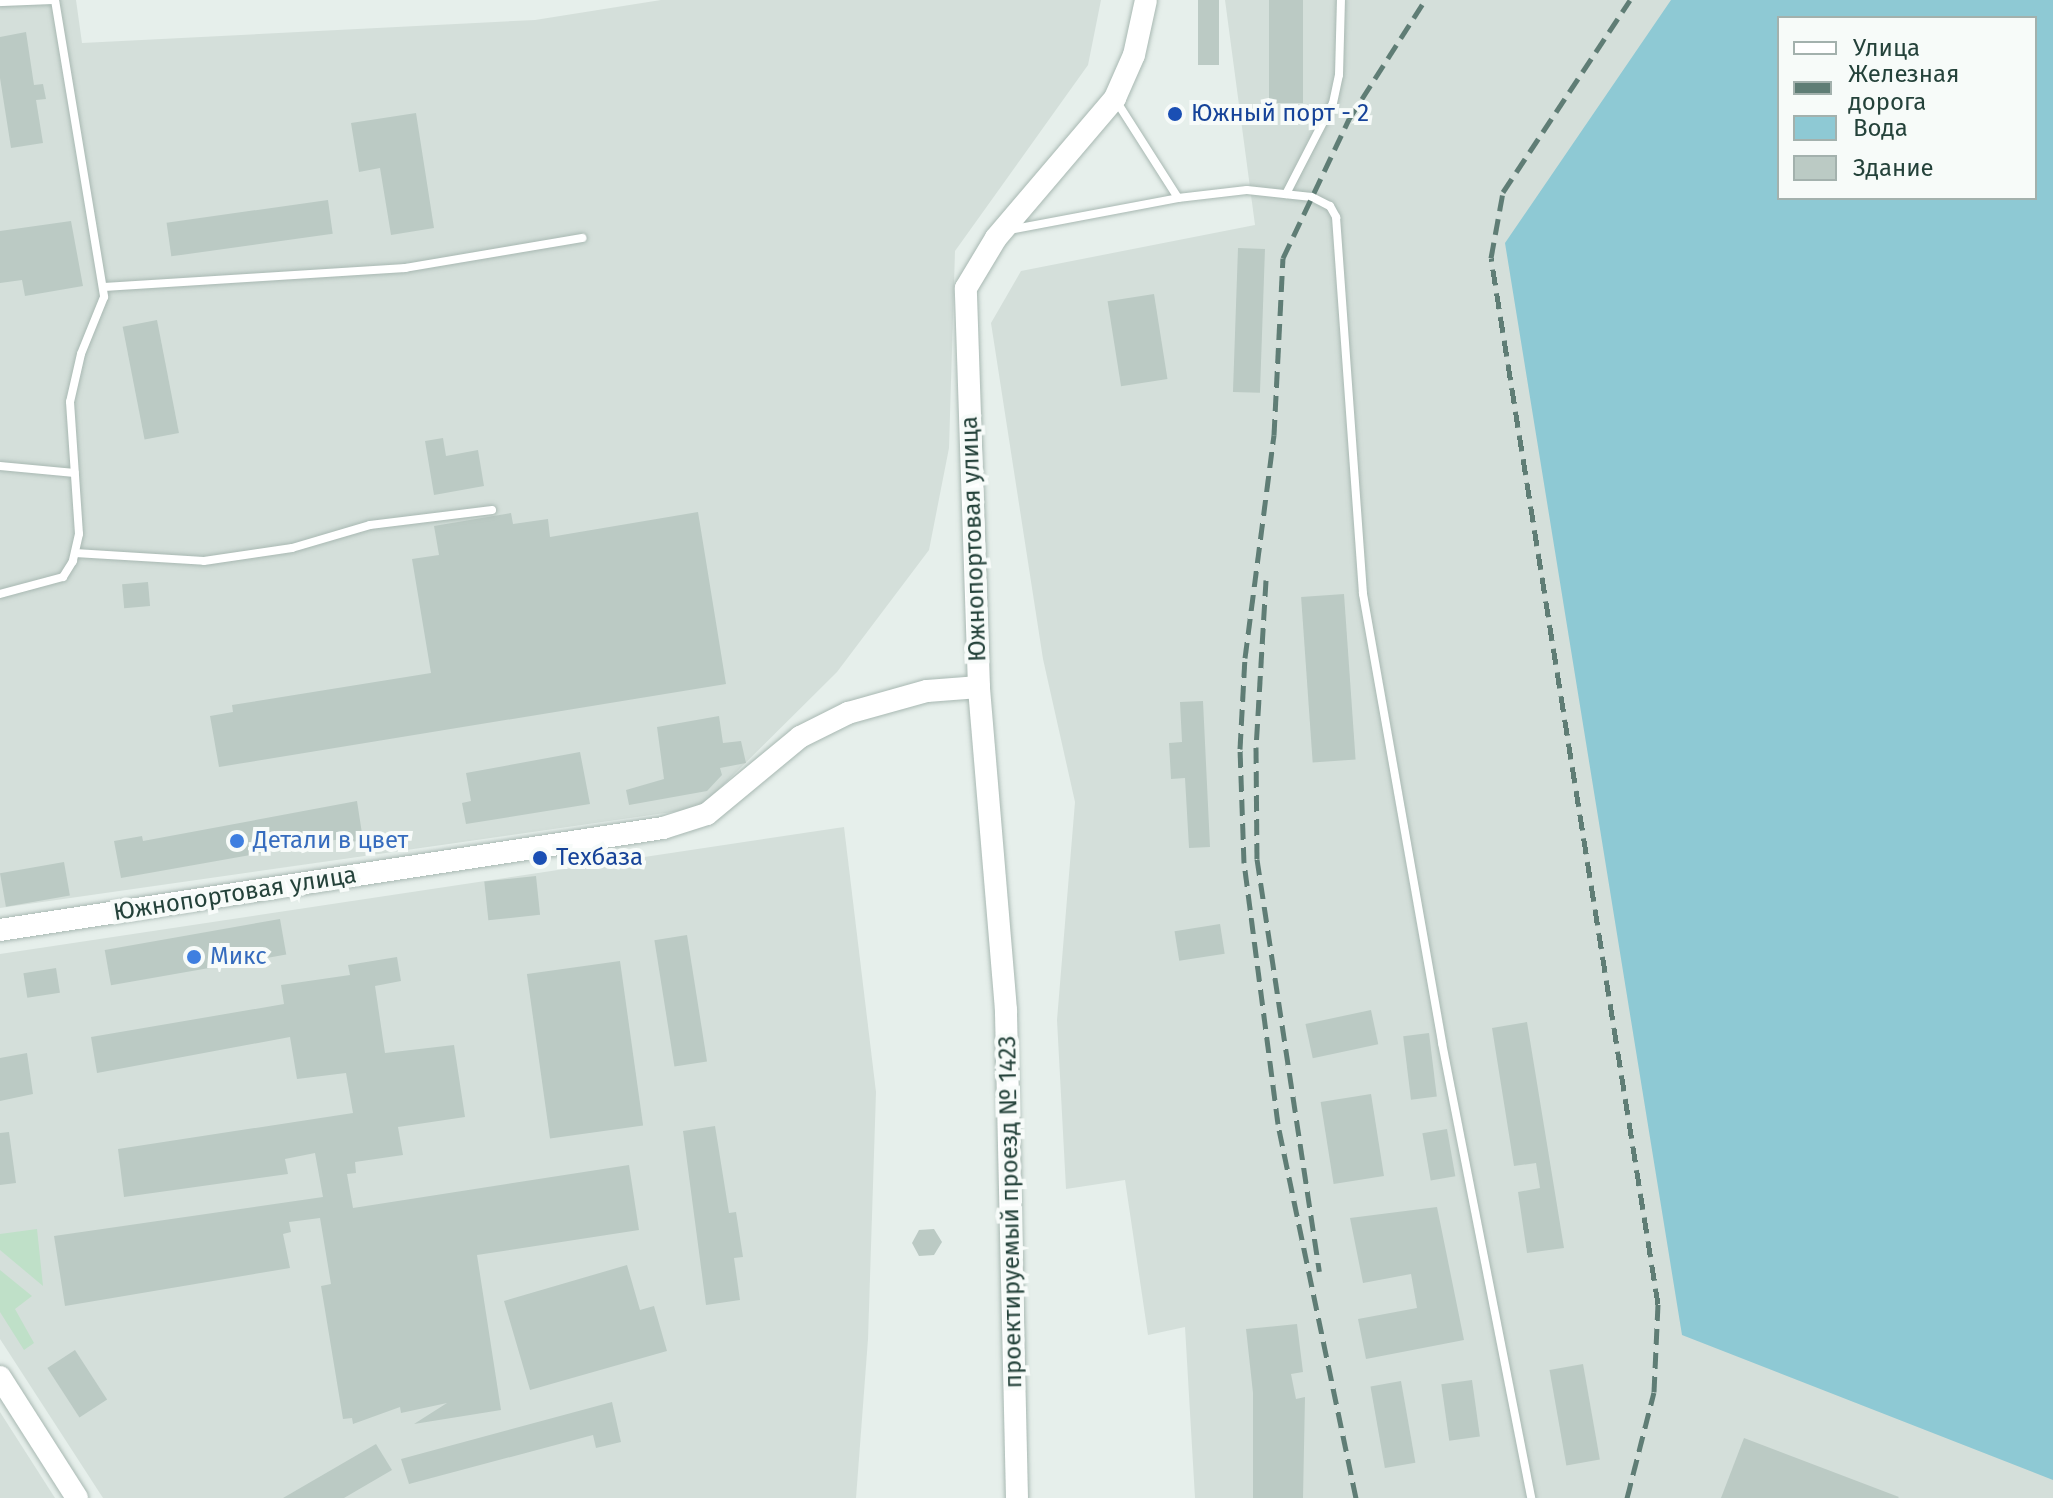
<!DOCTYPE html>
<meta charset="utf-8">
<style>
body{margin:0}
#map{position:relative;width:2053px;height:1498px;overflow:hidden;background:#e6efeb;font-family:"Fira Sans",sans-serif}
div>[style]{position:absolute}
.built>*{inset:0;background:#d4dfda}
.green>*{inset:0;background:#bfe0c8}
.water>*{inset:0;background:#8ec9d4}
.building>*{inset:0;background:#bbcac4;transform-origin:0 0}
.roads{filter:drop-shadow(0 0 2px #a8b8b2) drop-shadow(0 0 2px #a8b8b2)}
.lane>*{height:8px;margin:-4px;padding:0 4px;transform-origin:4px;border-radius:4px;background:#fff}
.secondary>*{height:22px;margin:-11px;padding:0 11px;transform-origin:11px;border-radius:11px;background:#fff}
.rail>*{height:5px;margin-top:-2.5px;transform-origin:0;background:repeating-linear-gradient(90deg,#5f7d75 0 16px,transparent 0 24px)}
.dots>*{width:22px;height:22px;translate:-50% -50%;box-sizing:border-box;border:4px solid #f7fbf9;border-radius:50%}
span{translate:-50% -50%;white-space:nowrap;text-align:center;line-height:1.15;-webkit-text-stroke:8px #f7fbf9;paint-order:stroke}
.transit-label{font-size:24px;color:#164399}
.left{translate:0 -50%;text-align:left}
.street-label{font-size:24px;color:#24423a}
.shop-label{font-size:24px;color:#366cbe}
.legend{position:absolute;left:1777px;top:16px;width:260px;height:184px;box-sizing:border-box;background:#f7fbf9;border:2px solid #a3b1ad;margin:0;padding:10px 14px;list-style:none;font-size:24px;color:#24423a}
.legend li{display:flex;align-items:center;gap:16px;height:40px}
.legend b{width:40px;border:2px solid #a3b1ad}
</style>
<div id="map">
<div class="built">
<div style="clip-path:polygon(0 0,76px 0,82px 43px,535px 20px,661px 0,1101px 0,1088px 65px,955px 251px,949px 448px,929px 550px,837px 672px,700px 808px,0 908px)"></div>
<div style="clip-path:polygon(1225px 0,1671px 0,2053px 1480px,2053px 1498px,1195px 1498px,1185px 1327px,1148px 1335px,1125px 1180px,1066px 1189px,1057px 1020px,1075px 802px,1043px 659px,991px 323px,1021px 271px,1255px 225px)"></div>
<div style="clip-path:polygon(844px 827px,876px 1092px,868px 1339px,856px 1498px,103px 1498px,0 1339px,0 954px)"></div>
<div style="clip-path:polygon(0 1412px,55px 1498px,0 1498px)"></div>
</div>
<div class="green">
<div style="clip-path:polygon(37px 1229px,43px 1286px,0 1250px,0 1234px)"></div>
<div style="clip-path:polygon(0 1270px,32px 1296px,15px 1309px,34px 1343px,24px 1350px,0 1312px)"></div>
</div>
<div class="water">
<div style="clip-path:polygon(evenodd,1671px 0,2053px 0,2053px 1480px,1682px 1335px,1505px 243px,1671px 0,1779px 18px,2035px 18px,2035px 198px,1779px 198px,1779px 18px)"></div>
</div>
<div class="building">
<div style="left:1198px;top:0;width:21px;height:65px"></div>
<div style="left:1269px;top:0;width:34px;height:103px"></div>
<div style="clip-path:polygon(26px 32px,34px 85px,43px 84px,46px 99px,36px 100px,43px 143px,11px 148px,0 78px,0 37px)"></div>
<div style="clip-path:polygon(416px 113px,434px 228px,391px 235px,380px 168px,359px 172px,351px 123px)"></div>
<div style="left:328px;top:200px;width:34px;height:163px;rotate:82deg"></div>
<div style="clip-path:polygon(71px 221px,83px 286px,25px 296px,22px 280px,0 283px,0 231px)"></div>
<div style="left:1238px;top:248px;width:27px;height:144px;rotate:2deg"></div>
<div style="left:1154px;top:294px;width:86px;height:47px;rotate:81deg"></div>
<div style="left:157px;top:320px;width:115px;height:35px;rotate:79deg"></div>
<div style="clip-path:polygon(443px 438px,446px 456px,478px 450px,484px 486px,434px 495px,425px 441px)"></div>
<div style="clip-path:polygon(698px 512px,726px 684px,219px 767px,210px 716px,233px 712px,232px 705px,431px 673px,412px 559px,439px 555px,434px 526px,511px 513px,513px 524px,548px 519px,550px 537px)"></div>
<div style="left:148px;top:582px;width:24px;height:26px;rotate:85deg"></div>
<div style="left:1344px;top:594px;width:166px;height:43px;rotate:86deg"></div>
<div style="clip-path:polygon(1203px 701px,1210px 847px,1189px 848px,1185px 778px,1171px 779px,1169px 743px,1182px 742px,1180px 702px)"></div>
<div style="clip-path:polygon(719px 716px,723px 743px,741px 741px,746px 763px,720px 768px,722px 775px,707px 791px,629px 805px,626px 790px,664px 779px,657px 727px)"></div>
<div style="clip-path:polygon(580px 752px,590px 804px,466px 824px,462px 803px,471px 801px,466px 773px)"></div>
<div style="clip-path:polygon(357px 801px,363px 840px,346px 843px,346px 838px,121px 878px,114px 841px,142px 836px,143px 841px)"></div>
<div style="left:64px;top:862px;width:34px;height:65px;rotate:80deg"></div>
<div style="left:536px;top:876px;width:39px;height:52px;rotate:84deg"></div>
<div style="left:280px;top:919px;width:36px;height:178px;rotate:80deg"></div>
<div style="left:1220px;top:924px;width:30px;height:46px;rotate:81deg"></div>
<div style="left:687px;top:935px;width:128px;height:33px;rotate:81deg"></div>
<div style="clip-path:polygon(397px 957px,401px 981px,375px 986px,385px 1053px,454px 1045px,465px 1117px,398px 1127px,403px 1155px,355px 1162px,356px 1173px,347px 1174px,353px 1208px,629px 1165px,639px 1230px,477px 1255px,501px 1410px,414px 1424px,447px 1403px,401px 1413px,400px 1407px,353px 1424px,352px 1418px,343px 1419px,321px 1286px,331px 1284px,320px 1218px,289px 1222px,291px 1232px,283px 1234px,290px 1268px,65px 1306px,54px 1236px,323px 1197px,315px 1153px,285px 1159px,288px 1174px,124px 1197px,118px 1149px,353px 1113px,346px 1073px,297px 1079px,290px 1037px,97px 1073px,91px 1037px,284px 1004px,281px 985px,350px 975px,348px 965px)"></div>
<div style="left:620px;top:961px;width:166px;height:94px;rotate:82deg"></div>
<div style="left:56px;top:968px;width:25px;height:33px;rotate:81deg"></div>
<div style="left:1371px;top:1010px;width:35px;height:67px;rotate:78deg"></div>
<div style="clip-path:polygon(1527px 1022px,1564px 1248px,1527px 1253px,1518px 1192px,1540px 1188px,1536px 1163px,1514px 1166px,1492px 1028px)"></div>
<div style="left:1429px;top:1033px;width:64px;height:26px;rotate:83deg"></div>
<div style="clip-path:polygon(27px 1053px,33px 1094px,0 1101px,0 1058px)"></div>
<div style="left:1371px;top:1094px;width:83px;height:51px;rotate:81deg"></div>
<div style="clip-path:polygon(715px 1126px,729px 1213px,736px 1212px,743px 1257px,734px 1258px,740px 1300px,706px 1305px,683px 1131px)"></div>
<div style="left:1447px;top:1129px;width:48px;height:25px;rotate:80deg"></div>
<div style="clip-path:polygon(9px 1132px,16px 1183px,0 1185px,0 1133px)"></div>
<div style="clip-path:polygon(1437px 1207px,1464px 1340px,1366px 1359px,1358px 1319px,1417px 1308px,1411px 1274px,1363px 1283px,1350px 1218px)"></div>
<div style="clip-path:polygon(934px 1229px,942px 1242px,934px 1255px,919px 1256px,912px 1243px,919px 1230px)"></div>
<div style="clip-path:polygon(627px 1265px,640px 1310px,654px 1306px,667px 1351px,530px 1390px,504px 1301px)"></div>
<div style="clip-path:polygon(1297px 1324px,1303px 1372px,1291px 1374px,1296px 1399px,1305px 1397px,1303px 1498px,1253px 1498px,1253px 1393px,1246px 1329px)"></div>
<div style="left:75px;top:1350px;width:59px;height:33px;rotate:57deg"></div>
<div style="left:1583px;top:1364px;width:97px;height:34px;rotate:80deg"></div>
<div style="left:1472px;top:1380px;width:57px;height:31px;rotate:82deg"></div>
<div style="left:1401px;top:1381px;width:83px;height:31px;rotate:80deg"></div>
<div style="clip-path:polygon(612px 1402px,621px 1442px,596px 1448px,593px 1435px,409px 1484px,401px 1459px)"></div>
<div style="clip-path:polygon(1744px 1438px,1899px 1497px,1898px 1498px,1721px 1498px)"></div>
<div style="clip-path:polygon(376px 1444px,392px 1470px,344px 1498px,283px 1498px)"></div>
</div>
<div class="roads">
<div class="lane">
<div style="left:0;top:2px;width:55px;rotate:-2.1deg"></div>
<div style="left:55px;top:0;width:301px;rotate:80.6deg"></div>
<div style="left:104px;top:297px;width:61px;rotate:112deg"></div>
<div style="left:81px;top:354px;width:49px;rotate:102.9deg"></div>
<div style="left:70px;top:402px;width:132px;rotate:86.1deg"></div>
<div style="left:79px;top:534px;width:28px;rotate:103deg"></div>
<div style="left:73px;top:561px;width:19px;rotate:122deg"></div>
<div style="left:63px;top:577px;width:65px;rotate:164.9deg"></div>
<div style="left:1115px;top:99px;width:117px;rotate:57.5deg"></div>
<div style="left:1178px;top:198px;width:69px;rotate:-6.6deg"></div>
<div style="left:1247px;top:190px;width:65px;rotate:6.1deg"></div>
<div style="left:1312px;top:197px;width:20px;rotate:27deg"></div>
<div style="left:1330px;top:206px;width:13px;rotate:61deg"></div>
<div style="left:1336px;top:217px;width:378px;rotate:85.9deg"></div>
<div style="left:1363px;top:594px;width:456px;rotate:80deg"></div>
<div style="left:1442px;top:1043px;width:464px;rotate:78.9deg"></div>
<div style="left:1286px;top:194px;width:102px;rotate:-62.7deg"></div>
<div style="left:1333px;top:103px;width:29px;rotate:-78deg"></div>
<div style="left:1339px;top:75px;width:75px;rotate:-88.5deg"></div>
<div style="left:1009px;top:230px;width:172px;rotate:-10.7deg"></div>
<div style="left:104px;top:287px;width:302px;rotate:-3.6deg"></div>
<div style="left:405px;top:268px;width:180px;rotate:-9.6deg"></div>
<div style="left:0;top:466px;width:75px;rotate:5.3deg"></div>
<div style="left:75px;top:553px;width:129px;rotate:3.5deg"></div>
<div style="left:204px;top:561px;width:89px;rotate:-8.4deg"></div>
<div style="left:292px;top:548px;width:81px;rotate:-16.4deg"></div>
<div style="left:370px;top:525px;width:123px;rotate:-7deg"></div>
</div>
<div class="secondary">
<div style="left:0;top:930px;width:671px;rotate:-8.75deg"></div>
<div style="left:663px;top:828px;width:46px;rotate:-17.7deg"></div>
<div style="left:707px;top:814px;width:121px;rotate:-39.6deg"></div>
<div style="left:800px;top:737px;width:54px;rotate:-26.6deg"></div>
<div style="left:848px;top:713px;width:82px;rotate:-15.6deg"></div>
<div style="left:927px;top:691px;width:52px;rotate:-4.4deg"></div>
<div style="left:0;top:1377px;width:143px;rotate:57.5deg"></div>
<div style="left:1017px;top:1498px;width:488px;rotate:-91.3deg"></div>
<div style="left:1006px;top:1010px;width:324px;rotate:-94.8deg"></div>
<div style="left:979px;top:687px;width:399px;rotate:-91.9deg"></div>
<div style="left:966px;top:288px;width:58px;rotate:-59deg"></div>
<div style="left:996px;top:238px;width:184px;rotate:-49.6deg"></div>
<div style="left:1115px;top:98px;width:47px;rotate:-66.2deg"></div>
<div style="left:1134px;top:55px;width:56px;rotate:-77.7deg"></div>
</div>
</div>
<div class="rail">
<div style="left:1266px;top:580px;width:167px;rotate:93.4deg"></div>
<div style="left:1256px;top:747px;width:112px;rotate:89.5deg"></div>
<div style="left:1257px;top:859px;width:417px;rotate:81.4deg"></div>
<div style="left:1356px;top:1498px;width:382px;rotate:-101.8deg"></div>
<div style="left:1278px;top:1124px;width:263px;rotate:-97.4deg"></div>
<div style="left:1244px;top:863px;width:114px;rotate:-92deg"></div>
<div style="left:1240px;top:749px;width:91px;rotate:-86.9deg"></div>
<div style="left:1245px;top:658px;width:225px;rotate:-82.6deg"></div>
<div style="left:1274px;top:435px;width:177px;rotate:-87.1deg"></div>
<div style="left:1283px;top:258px;width:154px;rotate:-64.6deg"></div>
<div style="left:1349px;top:119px;width:141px;rotate:-57.4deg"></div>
<div style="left:1627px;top:1498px;width:109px;rotate:-75.7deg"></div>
<div style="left:1654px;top:1392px;width:88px;rotate:-87.4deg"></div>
<div style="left:1658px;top:1304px;width:1059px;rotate:-99.07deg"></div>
<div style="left:1491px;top:258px;width:67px;rotate:-79.7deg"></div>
<div style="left:1503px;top:192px;width:230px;rotate:-56.5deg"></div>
</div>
<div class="dots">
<div style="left:1175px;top:114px;background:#1a4fb4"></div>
<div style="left:237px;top:841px;background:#3f7fe0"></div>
<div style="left:540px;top:858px;background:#1a4fb4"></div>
<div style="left:194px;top:957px;background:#3f7fe0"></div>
</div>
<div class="transit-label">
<span class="left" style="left:1191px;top:114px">Южный порт - 2</span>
<span class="left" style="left:556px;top:858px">Техбаза</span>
</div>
<div class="street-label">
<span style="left:974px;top:539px;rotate:-92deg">Южнопортовая улица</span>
<span style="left:235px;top:894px;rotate:-9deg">Южнопортовая улица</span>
<span style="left:1011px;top:1212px;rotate:-91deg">проектируемый проезд № 1423</span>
</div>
<div class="shop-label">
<span class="left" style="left:253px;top:841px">Детали в цвет</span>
<span class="left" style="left:210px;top:957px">Микс</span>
</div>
<ul class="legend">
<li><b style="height:10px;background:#fff"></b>Улица</li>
<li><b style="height:10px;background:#5f7d75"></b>Железная дорога</li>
<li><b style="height:22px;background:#8ec9d4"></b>Вода</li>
<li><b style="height:22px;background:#bbcac4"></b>Здание</li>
</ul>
</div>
